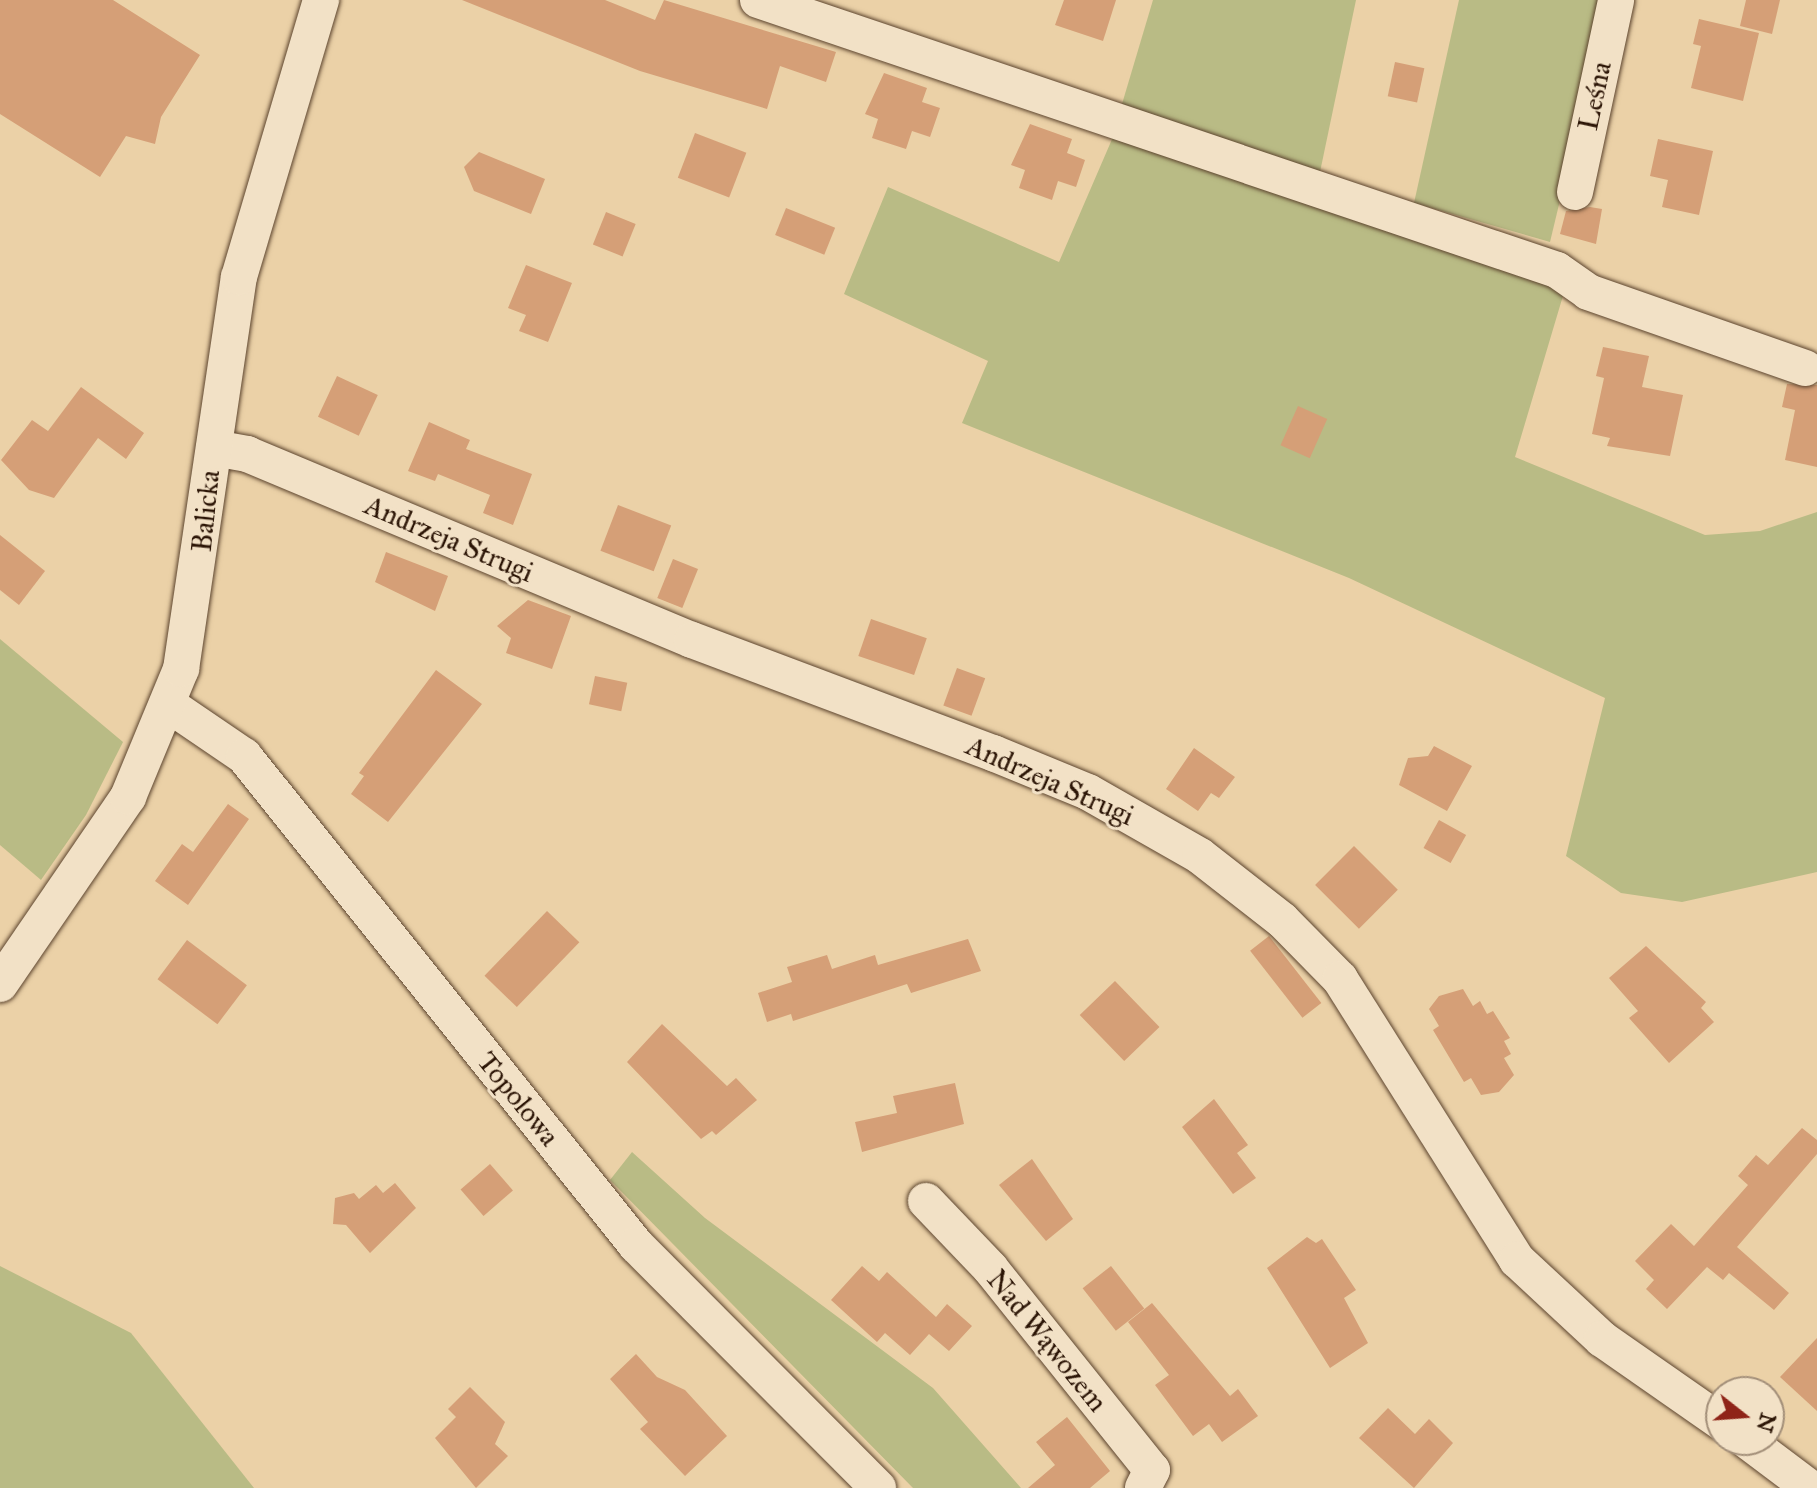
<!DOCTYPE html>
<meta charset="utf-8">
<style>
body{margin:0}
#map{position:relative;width:1817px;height:1488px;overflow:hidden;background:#ebd1a7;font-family:"IM FELL Great Primer",serif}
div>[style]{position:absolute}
.green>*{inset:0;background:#b9bb85}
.building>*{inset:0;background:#d59f77;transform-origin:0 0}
.roads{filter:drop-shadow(0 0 2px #5c442e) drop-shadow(0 0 2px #5c442e)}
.minor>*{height:36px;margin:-18px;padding:0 18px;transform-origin:18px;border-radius:18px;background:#f2e1c6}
span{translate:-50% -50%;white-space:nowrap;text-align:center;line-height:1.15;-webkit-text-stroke:6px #f2e1c6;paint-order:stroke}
.street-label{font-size:28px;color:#2c1506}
.north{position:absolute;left:1705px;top:1376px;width:80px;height:80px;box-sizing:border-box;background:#f2e1c6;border:2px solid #a38f79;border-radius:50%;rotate:107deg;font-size:22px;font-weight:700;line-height:32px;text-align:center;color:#2c1506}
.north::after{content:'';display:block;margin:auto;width:28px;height:36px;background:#8f2418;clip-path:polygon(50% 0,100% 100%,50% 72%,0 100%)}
</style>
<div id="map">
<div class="green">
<div style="clip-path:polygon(1153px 0,1356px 0,1320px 172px,1119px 114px)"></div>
<div style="clip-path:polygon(1459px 0,1608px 0,1550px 242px,1414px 203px)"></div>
<div style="clip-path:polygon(1116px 130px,1565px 289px,1515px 457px,1705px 535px,1760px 531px,1817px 512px,1817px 872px,1682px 902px,1621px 893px,1566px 856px,1605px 698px,1349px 578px,962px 423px,988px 361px,844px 294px,888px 187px,1059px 262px)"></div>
<div style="clip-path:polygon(0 639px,123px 742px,86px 815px,41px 880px,0 845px)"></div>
<div style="clip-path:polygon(632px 1152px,705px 1218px,933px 1388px,1021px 1488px,913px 1488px,610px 1180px)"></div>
<div style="clip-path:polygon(0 1266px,131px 1333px,254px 1488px,0 1488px)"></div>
</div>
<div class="building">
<div style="clip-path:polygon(0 0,113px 0,200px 55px,161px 117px,155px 144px,126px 136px,100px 177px,0 114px)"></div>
<div style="clip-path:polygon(462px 0,605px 0,655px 20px,664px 0,836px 52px,826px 82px,780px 66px,767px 109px,640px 71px)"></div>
<div style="clip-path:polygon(1064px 0,1116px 0,1103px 41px,1055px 25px)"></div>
<div style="clip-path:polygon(1746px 0,1780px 0,1772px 34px,1740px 26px)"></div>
<div style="clip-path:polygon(1699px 19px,1759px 33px,1743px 101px,1691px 88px,1701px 46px,1693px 44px)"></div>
<div style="left:1395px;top:62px;width:30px;height:35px;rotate:12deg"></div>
<div style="clip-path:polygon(884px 73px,927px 88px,922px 102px,940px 108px,930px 137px,912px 131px,906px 149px,872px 138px,878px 119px,865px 114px)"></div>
<div style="clip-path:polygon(1030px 124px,1072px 139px,1067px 153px,1085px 160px,1076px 187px,1058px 181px,1052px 200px,1019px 188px,1025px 170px,1011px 165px)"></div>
<div style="left:695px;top:133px;width:55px;height:48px;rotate:21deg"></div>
<div style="clip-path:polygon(1658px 139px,1713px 151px,1699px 215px,1662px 207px,1668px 180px,1650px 176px)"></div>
<div style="clip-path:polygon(479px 152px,545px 179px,531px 214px,474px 191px,464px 167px)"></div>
<div style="clip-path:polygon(1590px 207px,1602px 209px,1596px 244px,1560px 234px,1566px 211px)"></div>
<div style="left:786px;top:208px;width:53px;height:29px;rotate:22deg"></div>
<div style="left:606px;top:212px;width:32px;height:35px;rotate:22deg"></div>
<div style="clip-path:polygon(526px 265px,572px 283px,548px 342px,519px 331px,526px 315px,508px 308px)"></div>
<div style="clip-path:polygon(1603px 347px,1649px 356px,1642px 387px,1683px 395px,1670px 456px,1607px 446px,1610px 438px,1592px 434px,1604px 378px,1596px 376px)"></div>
<div style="left:337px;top:376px;width:45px;height:45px;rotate:25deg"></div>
<div style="clip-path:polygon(1787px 384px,1817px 385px,1817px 467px,1785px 460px,1795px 410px,1782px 407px)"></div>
<div style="clip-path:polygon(81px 387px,144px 433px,126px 459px,98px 438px,54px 498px,29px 490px,1px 460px,32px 420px,48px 431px)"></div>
<div style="left:1298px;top:406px;width:32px;height:43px;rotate:24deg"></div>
<div style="clip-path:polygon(429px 422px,470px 440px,466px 449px,532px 474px,513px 525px,483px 513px,490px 495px,438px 474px,435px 481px,408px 471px)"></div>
<div style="left:618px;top:505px;width:57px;height:49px;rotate:21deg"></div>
<div style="clip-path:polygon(0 535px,45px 571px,19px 605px,0 590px)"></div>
<div style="clip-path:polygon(386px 552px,448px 576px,435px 611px,375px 582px)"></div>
<div style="left:673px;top:559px;width:27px;height:42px;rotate:22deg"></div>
<div style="clip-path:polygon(528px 600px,571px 616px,552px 669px,506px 653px,511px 638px,497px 626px)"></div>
<div style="left:871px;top:619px;width:59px;height:39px;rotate:19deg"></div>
<div style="left:957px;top:668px;width:30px;height:40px;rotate:20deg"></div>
<div style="clip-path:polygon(436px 670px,482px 704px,388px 822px,351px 794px,364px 776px,359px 773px)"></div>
<div style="left:595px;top:676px;width:33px;height:29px;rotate:12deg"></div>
<div style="clip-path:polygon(1434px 746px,1472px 766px,1447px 811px,1399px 785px,1408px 758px,1428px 756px)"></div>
<div style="clip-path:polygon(1194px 748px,1235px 777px,1219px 798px,1211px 793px,1198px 811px,1166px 789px)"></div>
<div style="clip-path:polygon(228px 804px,249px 819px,188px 905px,155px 881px,182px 844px,193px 852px)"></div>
<div style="left:1439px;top:820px;width:31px;height:32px;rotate:29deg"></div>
<div style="left:1354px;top:846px;width:62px;height:55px;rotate:45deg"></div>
<div style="left:547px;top:911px;width:45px;height:90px;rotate:44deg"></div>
<div style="left:1269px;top:936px;width:85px;height:24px;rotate:52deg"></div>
<div style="clip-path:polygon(968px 939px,981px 971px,911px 993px,907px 984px,793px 1021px,791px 1014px,767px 1022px,758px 993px,792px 982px,787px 967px,827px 955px,832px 969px,875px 955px,878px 965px)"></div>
<div style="left:187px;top:940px;width:75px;height:49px;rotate:37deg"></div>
<div style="clip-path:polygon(1646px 946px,1706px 1002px,1701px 1008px,1714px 1022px,1669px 1063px,1629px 1018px,1638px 1011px,1609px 978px)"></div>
<div style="left:1115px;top:981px;width:64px;height:49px;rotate:46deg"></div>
<div style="clip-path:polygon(1463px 989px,1473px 1006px,1480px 1001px,1487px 1014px,1493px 1011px,1510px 1038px,1504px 1041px,1511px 1054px,1504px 1058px,1514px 1075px,1499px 1092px,1481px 1095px,1471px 1078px,1464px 1082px,1433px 1030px,1439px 1026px,1429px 1009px,1439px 996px)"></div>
<div style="clip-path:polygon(662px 1024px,727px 1086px,736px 1078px,757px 1100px,716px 1135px,712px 1131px,701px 1139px,627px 1062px)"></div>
<div style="clip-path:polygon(955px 1083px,964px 1124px,862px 1152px,855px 1122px,897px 1113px,893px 1096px)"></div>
<div style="clip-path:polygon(1214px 1099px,1248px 1145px,1237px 1153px,1256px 1178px,1233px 1194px,1182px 1127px)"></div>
<div style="clip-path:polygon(1802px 1128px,1817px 1140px,1817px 1154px,1737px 1247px,1789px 1293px,1774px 1310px,1729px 1273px,1723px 1280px,1707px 1267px,1667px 1309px,1646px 1289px,1654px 1280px,1635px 1261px,1671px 1224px,1694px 1246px,1748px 1185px,1738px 1176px,1756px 1155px,1768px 1165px)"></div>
<div style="clip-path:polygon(1032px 1159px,1073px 1219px,1046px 1241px,999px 1185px)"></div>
<div style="left:490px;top:1164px;width:35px;height:39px;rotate:49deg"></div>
<div style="clip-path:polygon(395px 1183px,416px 1208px,370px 1253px,346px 1225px,333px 1224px,335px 1198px,354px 1193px,359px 1199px,376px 1185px,383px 1193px)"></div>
<div style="clip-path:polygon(1307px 1237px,1316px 1243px,1322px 1239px,1356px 1290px,1344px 1298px,1368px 1343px,1330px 1368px,1267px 1268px)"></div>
<div style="clip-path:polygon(862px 1266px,879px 1281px,887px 1272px,936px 1317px,947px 1304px,972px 1326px,949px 1351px,929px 1334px,910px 1355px,885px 1333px,877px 1342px,831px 1300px)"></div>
<div style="left:1111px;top:1266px;width:54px;height:36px;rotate:52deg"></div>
<div style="clip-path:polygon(1152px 1303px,1230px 1396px,1238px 1389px,1258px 1416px,1222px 1442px,1209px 1424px,1193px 1436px,1155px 1385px,1169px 1375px,1128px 1322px)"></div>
<div style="clip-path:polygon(1817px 1338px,1817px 1411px,1780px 1377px)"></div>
<div style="clip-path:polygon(636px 1354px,657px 1377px,685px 1390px,727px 1436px,685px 1476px,640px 1429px,648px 1422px,610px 1379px)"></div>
<div style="clip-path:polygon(470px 1387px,505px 1422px,495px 1444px,508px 1456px,476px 1488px,435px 1438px,456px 1417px,448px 1409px)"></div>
<div style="clip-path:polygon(1388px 1408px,1415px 1434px,1429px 1419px,1453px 1443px,1414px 1488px,1359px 1438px)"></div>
<div style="clip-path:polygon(1067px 1417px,1110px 1471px,1090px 1488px,1028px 1488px,1055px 1465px,1036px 1442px)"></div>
</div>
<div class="roads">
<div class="minor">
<div style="left:758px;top:0;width:843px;rotate:18.67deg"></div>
<div style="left:1557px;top:270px;width:38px;rotate:35deg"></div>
<div style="left:1588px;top:292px;width:230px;rotate:19.3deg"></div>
<div style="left:1575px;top:192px;width:196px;rotate:-77.9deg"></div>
<div style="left:214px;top:448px;width:34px;rotate:10deg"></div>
<div style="left:247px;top:454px;width:482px;rotate:22.7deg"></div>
<div style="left:692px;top:640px;width:322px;rotate:20.6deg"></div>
<div style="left:993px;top:753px;width:103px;rotate:22.3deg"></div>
<div style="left:1088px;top:792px;width:129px;rotate:29.7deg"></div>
<div style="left:1200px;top:856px;width:104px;rotate:38deg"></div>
<div style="left:1282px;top:920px;width:83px;rotate:45.5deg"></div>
<div style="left:1340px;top:979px;width:332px;rotate:57.8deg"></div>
<div style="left:1517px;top:1260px;width:116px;rotate:42.9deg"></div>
<div style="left:1602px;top:1339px;width:145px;rotate:34.9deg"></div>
<div style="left:169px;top:705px;width:91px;rotate:34.2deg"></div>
<div style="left:244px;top:756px;width:627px;rotate:51.28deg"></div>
<div style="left:636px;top:1245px;width:343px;rotate:45.1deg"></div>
<div style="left:0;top:984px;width:227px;rotate:-55.6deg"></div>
<div style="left:128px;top:797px;width:139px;rotate:-67.5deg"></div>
<div style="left:181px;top:669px;width:396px;rotate:-81.6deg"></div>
<div style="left:239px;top:277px;width:289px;rotate:-73.5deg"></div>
<div style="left:926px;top:1201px;width:93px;rotate:46.3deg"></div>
<div style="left:990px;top:1268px;width:259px;rotate:51.3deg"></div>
<div style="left:1152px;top:1470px;width:20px;rotate:117deg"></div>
<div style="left:1746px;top:1440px;width:80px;rotate:36.9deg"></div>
</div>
</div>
<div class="street-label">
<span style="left:1595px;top:96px;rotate:-78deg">Leśna</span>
<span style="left:206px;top:511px;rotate:-84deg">Balicka</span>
<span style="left:449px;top:539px;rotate:23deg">Andrzeja Strugi</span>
<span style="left:1050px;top:781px;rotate:24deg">Andrzeja Strugi</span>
<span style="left:518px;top:1099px;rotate:51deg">Topolowa</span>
<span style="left:1047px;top:1341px;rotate:51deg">Nad Wąwozem</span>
</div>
<div class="north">N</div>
</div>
